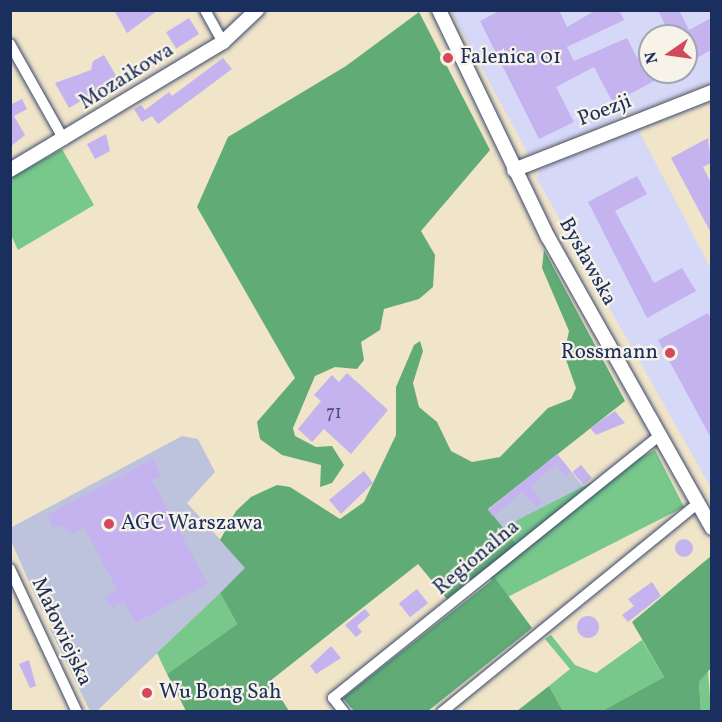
<!DOCTYPE html>
<meta charset="utf-8">
<style>
body{margin:0}
#map{position:relative;width:722px;height:722px;overflow:hidden;background:#f0e4c9;font-family:Vollkorn,serif}
div>[style]{position:absolute}
.built>*{inset:0;background:#d6d8f8}
.industrial>*{inset:0;background:#bec3dd;transform-origin:0 0}
.green>*{inset:0;background:#77c88a;transform-origin:0 0}
.forest>*{inset:0;background:#61ac76}
.building>*{inset:0;background:#c4b3ef;transform-origin:0 0}
.round{border-radius:50%}
.roads{filter:drop-shadow(0 0 2px #3b4a6e) drop-shadow(0 0 2px #3b4a6e)}
.street>*{height:10px;margin:-5px;padding:0 5px;transform-origin:5px;border-radius:5px;background:#fff}
.secondary>*{height:14px;margin:-7px;padding:0 7px;transform-origin:7px;border-radius:7px;background:#fff}
.dots>*{width:16px;height:16px;translate:-50% -50%;box-sizing:border-box;border:3px solid #f7f3e8;border-radius:50%}
span{translate:-50% -50%;white-space:nowrap;text-align:center;line-height:1.15;-webkit-text-stroke:4.5px #f7f3e8;paint-order:stroke}
.number-label{font-size:18px;color:#455082}
.number-label span{-webkit-text-stroke-width:0}
.poi-label{font-size:21px;color:#1b2f5e}
.left{translate:0 -50%;text-align:left}
.right{translate:-100% -50%;text-align:right}
.street-label{font-size:21px;color:#1b2f5e}
.frame{position:absolute;inset:0;border:12px solid #1b2f5e;pointer-events:none}
.north{position:absolute;left:638px;top:24px;width:60px;height:60px;box-sizing:border-box;background:#f7f3e8;border:2px solid #9fa5b1;border-radius:50%;rotate:257deg;font-size:16px;font-weight:700;line-height:24px;text-align:center;color:#1b2f5e}
.north::after{content:'';display:block;margin:auto;width:21px;height:27px;background:#d1495b;clip-path:polygon(50% 0,100% 100%,50% 72%,0 100%)}
</style>
<div id="map">
<div class="built">
<div style="clip-path:polygon(evenodd,451px 11px,711px 11px,711px 82px,528px 154px,451px 11px,650px 36px,686px 36px,686px 72px,650px 72px,650px 36px)"></div>
<div style="clip-path:polygon(639px 131px,711px 269px,711px 488px,537px 179px,539px 170px)"></div>
</div>
<div class="industrial">
<div style="clip-path:polygon(182px 436px,198px 439px,215px 472px,187px 503px,246px 568px,97px 711px,90px 711px,50px 629px,57px 619px,52px 610px,42px 611px,11px 541px,10px 528px)"></div>
<div style="left:557px;top:454px;width:45px;height:89px;rotate:51deg"></div>
</div>
<div class="green">
<div style="clip-path:polygon(62px 149px,94px 205px,18px 250px,11px 235px,11px 178px)"></div>
<div style="left:655px;top:450px;width:64px;height:205px;rotate:63deg"></div>
<div style="clip-path:polygon(220px 593px,237px 624px,167px 674px,157px 653px)"></div>
<div style="clip-path:polygon(551px 635px,575px 665px,596px 673px,642px 640px,664px 677px,602px 711px,563px 711px,549px 686px,570px 669px,545px 639px)"></div>
<div style="clip-path:polygon(708px 670px,711px 711px,701px 711px,699px 682px)"></div>
</div>
<div class="forest">
<div style="clip-path:polygon(419px 12px,490px 150px,421px 231px,435px 255px,433px 287px,419px 299px,384px 309px,380px 330px,361px 342px,364px 360px,357px 369px,335px 367px,315px 376px,293px 428px,295px 436px,316px 447px,332px 446px,344px 465px,332px 483px,320px 487px,321px 465px,282px 455px,260px 439px,257px 422px,295px 378px,197px 207px,228px 137px,346px 66px)"></div>
<div style="clip-path:polygon(544px 250px,625px 401px,488px 509px,516px 544px,447px 599px,418px 564px,270px 681px,289px 711px,186px 711px,167px 674px,237px 624px,220px 593px,245px 568px,220px 540px,236px 511px,251px 497px,277px 485px,290px 487px,340px 519px,364px 502px,396px 435px,396px 387px,414px 345px,420px 341px,423px 351px,413px 383px,419px 407px,437px 422px,451px 451px,472px 462px,500px 457px,548px 408px,571px 399px,576px 388px,564px 354px,569px 331px,542px 268px)"></div>
<div style="clip-path:polygon(711px 556px,711px 668px,699px 682px,701px 711px,602px 711px,664px 677px,632px 622px)"></div>
<div style="clip-path:polygon(495px 578px,532px 628px,428px 711px,354px 711px,343px 698px)"></div>
<div style="clip-path:polygon(549px 686px,563px 711px,517px 711px)"></div>
</div>
<div class="building">
<div style="clip-path:polygon(114px 10px,158px 10px,127px 33px)"></div>
<div style="clip-path:polygon(501px 10px,559px 10px,567px 27px,596px 10px,619px 10px,624px 20px,567px 47px,574px 61px,627px 38px,637px 58px,650px 51px,650px 72px,671px 72px,613px 103px,594px 67px,556px 87px,574px 122px,539px 139px,480px 21px)"></div>
<div style="clip-path:polygon(658px 10px,679px 10px,689px 30px,711px 18px,711px 50px,686px 64px,686px 36px,670px 36px)"></div>
<div style="left:189px;top:18px;width:19px;height:27px;rotate:58deg"></div>
<div style="clip-path:polygon(104px 55px,118px 79px,69px 108px,55px 83px,91px 70px,93px 61px)"></div>
<div style="clip-path:polygon(223px 58px,232px 69px,158px 124px,152px 116px,142px 122px,134px 109px,141px 105px,145px 110px,169px 92px,172px 96px)"></div>
<div style="clip-path:polygon(22px 99px,27px 109px,14px 116px,25px 135px,10px 147px,10px 105px)"></div>
<div style="clip-path:polygon(106px 134px,110px 151px,95px 159px,87px 144px)"></div>
<div style="clip-path:polygon(708px 138px,711px 163px,703px 167px,711px 183px,711px 233px,671px 158px)"></div>
<div style="clip-path:polygon(637px 176px,647px 194px,615px 211px,654px 283px,682px 268px,696px 291px,647px 318px,588px 202px)"></div>
<div style="clip-path:polygon(708px 313px,711px 319px,711px 438px,658px 340px)"></div>
<div style="clip-path:polygon(347px 373px,388px 410px,351px 454px,324px 429px,312px 442px,298px 429px,321px 401px,314px 395px,332px 375px,339px 382px)"></div>
<div style="clip-path:polygon(615px 411px,625px 423px,596px 435px,590px 428px)"></div>
<div style="clip-path:polygon(557px 454px,571px 471px,565px 476px,556px 465px,530px 486px,543px 502px,536px 507px,523px 492px,493px 516px,488px 510px)"></div>
<div style="clip-path:polygon(153px 459px,161px 476px,152px 480px,208px 584px,135px 623px,124px 602px,112px 608px,105px 597px,117px 590px,84px 527px,72px 534px,60px 525px,53px 528px,47px 515px)"></div>
<div style="left:581px;top:465px;width:17px;height:11px;rotate:50deg"></div>
<div style="clip-path:polygon(364px 471px,373px 483px,341px 514px,329px 500px)"></div>
<div class="round" style="left:675px;top:539px;width:18px;height:18px"></div>
<div style="clip-path:polygon(652px 582px,661px 596px,628px 622px,622px 615px,634px 606px,628px 599px)"></div>
<div style="left:417px;top:589px;width:18px;height:23px;rotate:52deg"></div>
<div style="clip-path:polygon(365px 609px,370px 615px,357px 626px,362px 632px,356px 637px,345px 625px)"></div>
<div class="round" style="left:577px;top:616px;width:22px;height:22px"></div>
<div style="clip-path:polygon(331px 646px,341px 658px,316px 674px,310px 666px)"></div>
<div style="clip-path:polygon(29px 660px,36px 686px,30px 688px,19px 664px)"></div>
</div>
<div class="roads">
<div class="street">
<div style="left:205px;top:10px;width:37px;rotate:61deg"></div>
<div style="left:10px;top:44px;width:110px;rotate:60.6deg"></div>
<div style="left:10px;top:569px;width:158px;rotate:64.9deg"></div>
<div style="left:344px;top:712px;width:18px;rotate:-128deg"></div>
<div style="left:333px;top:698px;width:418px;rotate:-38.8deg"></div>
<div style="left:442px;top:712px;width:329px;rotate:-39.2deg"></div>
</div>
<div class="secondary">
<div style="left:439px;top:10px;width:252px;rotate:64.4deg"></div>
<div style="left:548px;top:237px;width:334px;rotate:60.6deg"></div>
<div style="left:10px;top:170px;width:249px;rotate:-31deg"></div>
<div style="left:223px;top:42px;width:47px;rotate:-43.3deg"></div>
<div style="left:514px;top:170px;width:213px;rotate:-21.5deg"></div>
</div>
</div>
<div class="dots">
<div style="left:448px;top:58px;background:#d1495b"></div>
<div style="left:670px;top:353px;background:#d1495b"></div>
<div style="left:109px;top:524px;background:#d1495b"></div>
<div style="left:147px;top:693px;background:#d1495b"></div>
</div>
<div class="number-label">
<span style="left:334px;top:414px">71</span>
</div>
<div class="poi-label">
<span class="left" style="left:460px;top:58px">Falenica 01</span>
<span class="right" style="left:658px;top:353px">Rossmann</span>
<span class="left" style="left:121px;top:524px">AGC Warszawa</span>
<span class="left" style="left:159px;top:693px">Wu Bong Sah</span>
</div>
<div class="street-label">
<span style="left:127px;top:77px;rotate:-32deg">Mozaikowa</span>
<span style="left:605px;top:111px;rotate:-21deg">Poezji</span>
<span style="left:587px;top:262px;rotate:61deg">Bysławska</span>
<span style="left:477px;top:558px;rotate:-40deg">Regionalna</span>
<span style="left:61px;top:632px;rotate:65deg">Małowiejska</span>
</div>
<div class="frame"></div>
<div class="north">N</div>
</div>
